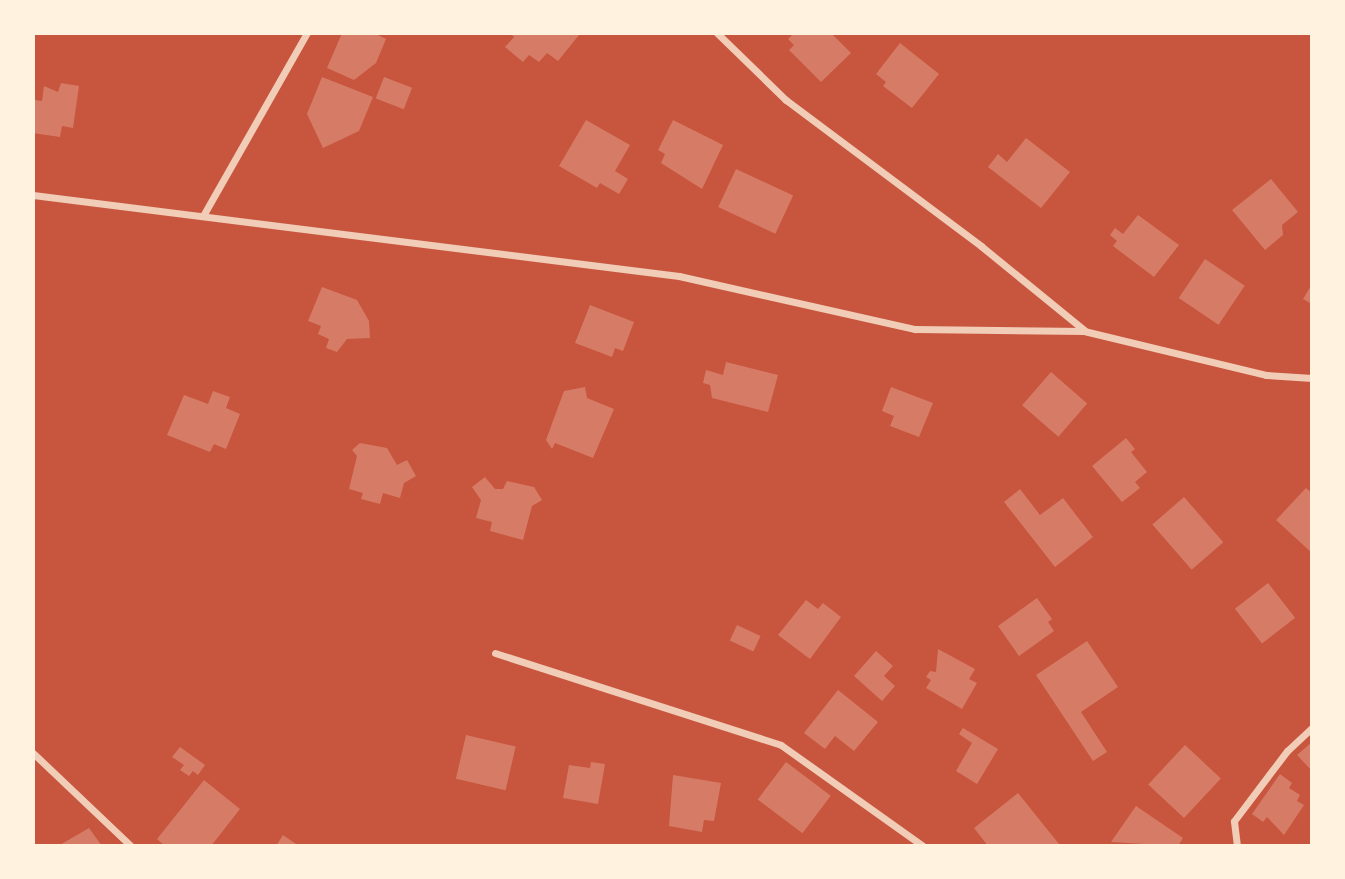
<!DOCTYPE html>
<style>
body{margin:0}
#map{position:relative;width:1345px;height:879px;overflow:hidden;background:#c8553d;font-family:Lato,sans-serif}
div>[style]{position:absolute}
.building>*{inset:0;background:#d67c66;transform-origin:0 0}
.minor>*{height:7px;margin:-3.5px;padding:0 3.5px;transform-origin:3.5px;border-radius:3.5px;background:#f1ccb7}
span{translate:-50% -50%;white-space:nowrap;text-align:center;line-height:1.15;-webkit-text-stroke:7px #fff3e0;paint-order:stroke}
.frame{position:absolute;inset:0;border:35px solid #fff3e0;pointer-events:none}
</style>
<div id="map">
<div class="building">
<div style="clip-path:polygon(342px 33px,374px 33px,386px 39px,376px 63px,354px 80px,327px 68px)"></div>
<div style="clip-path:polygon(510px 33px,577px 33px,579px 35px,558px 61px,547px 53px,539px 62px,529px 55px,523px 62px,505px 47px,514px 37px)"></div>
<div style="clip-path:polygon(794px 33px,831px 33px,851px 53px,821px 82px,789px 50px,794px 45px,788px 39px)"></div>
<div style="clip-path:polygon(900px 43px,939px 74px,912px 108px,883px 86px,886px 82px,876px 74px)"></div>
<div style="clip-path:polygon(322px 77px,373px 97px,359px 131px,323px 148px,307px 114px)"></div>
<div style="left:384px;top:77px;width:30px;height:23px;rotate:21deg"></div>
<div style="clip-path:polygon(61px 83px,79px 86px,73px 128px,62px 126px,60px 137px,33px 133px,35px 100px,42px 101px,44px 86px,58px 92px)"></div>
<div style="clip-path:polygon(586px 120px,630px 145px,615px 171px,628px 179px,619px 194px,600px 183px,597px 188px,559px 166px)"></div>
<div style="clip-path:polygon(673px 120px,723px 145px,702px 189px,661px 163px,665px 154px,658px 150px)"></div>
<div style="clip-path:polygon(1026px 138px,1070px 172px,1041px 208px,988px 167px,998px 154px,1007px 162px)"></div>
<div style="left:736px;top:169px;width:63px;height:42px;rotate:25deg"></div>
<div style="clip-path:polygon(1271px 179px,1298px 212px,1282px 225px,1283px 235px,1265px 250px,1232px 210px)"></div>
<div style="clip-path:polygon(1138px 215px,1179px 245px,1154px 277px,1113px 246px,1117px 241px,1110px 235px,1115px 228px,1123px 234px)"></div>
<div style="left:1205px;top:259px;width:48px;height:47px;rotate:34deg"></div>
<div style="clip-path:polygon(1312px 284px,1312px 304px,1303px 299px)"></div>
<div style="clip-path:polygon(322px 287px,357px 300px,369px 321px,370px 338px,347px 339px,337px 352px,326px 348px,329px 339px,318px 334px,321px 326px,308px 321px)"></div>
<div style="clip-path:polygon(590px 305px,634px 322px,623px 351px,615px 348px,612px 357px,575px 343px)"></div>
<div style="clip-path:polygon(726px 362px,778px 375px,768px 412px,712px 398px,710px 385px,703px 383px,706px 370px,723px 375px)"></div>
<div style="left:1051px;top:372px;width:48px;height:44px;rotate:41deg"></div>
<div style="clip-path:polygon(585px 387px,587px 398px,614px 409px,593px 458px,555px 443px,552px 449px,546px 440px,564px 391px)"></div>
<div style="clip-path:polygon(891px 387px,933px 403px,919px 437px,890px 426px,894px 416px,882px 411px)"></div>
<div style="clip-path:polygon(213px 391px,230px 397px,226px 408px,240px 414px,226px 449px,214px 444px,210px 452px,167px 435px,184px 395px,208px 404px)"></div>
<div style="clip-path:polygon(1126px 438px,1135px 449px,1131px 452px,1147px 472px,1135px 482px,1140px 488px,1122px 502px,1092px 466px)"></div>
<div style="clip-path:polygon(360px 443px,387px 448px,397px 465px,407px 460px,416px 476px,404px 483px,400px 498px,383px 493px,380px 504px,361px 499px,363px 493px,349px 489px,357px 456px,352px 450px)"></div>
<div style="clip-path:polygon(485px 477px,495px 489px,503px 489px,507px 481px,534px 487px,542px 500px,532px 506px,523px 540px,490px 531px,492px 522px,476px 518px,481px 500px,472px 487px)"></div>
<div style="clip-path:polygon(1306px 488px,1312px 493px,1312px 553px,1276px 520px)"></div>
<div style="clip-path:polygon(1020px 489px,1040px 515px,1063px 498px,1093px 537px,1055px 567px,1004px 502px)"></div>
<div style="left:1184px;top:497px;width:60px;height:42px;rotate:49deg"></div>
<div style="left:1268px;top:583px;width:44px;height:42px;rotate:52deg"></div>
<div style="clip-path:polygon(1037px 598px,1052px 619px,1048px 622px,1054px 631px,1019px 656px,998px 626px)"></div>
<div style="clip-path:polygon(806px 600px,818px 609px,823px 603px,841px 617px,810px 659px,778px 635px)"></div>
<div style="left:737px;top:625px;width:26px;height:17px;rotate:25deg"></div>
<div style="clip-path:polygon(1087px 641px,1118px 687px,1081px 712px,1107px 752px,1093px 761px,1036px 675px)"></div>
<div style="clip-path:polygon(938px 649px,975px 669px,969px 679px,977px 683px,962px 709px,926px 688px,931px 680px,926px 677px,930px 671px,936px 672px)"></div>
<div style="clip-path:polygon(876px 651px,893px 666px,884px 676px,895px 686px,882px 701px,854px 676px)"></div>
<div style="clip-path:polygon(838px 690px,878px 722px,854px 751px,835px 736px,825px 749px,804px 733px)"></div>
<div style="clip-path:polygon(963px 728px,998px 749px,977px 784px,956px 771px,972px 743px,959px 734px)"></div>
<div style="left:466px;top:735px;width:51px;height:45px;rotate:13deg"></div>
<div style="clip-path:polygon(1312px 742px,1312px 771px,1297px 755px)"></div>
<div style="left:1185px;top:745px;width:49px;height:54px;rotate:43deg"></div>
<div style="clip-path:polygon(180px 747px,205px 765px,198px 775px,193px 771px,189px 776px,180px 770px,184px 765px,172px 757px)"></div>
<div style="clip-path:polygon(591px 762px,605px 764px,598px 804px,563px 798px,569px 765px,590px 768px)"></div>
<div style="left:786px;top:762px;width:56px;height:47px;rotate:37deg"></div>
<div style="clip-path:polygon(1280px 774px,1292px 783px,1289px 788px,1300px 795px,1297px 801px,1304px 805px,1284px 835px,1267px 817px,1263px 822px,1252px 814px)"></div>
<div style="clip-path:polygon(673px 775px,721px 783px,714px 821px,704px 820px,702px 832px,669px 826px)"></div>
<div style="clip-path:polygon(204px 780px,240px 809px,211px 846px,165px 846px,157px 839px)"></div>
<div style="clip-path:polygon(1018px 793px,1059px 844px,1057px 846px,988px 846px,974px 828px)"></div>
<div style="clip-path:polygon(1136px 806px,1183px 838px,1178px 846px,1111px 842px)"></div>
<div style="clip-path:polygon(89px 828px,102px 846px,58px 846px)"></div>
<div style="clip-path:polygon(283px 835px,299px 846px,276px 846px)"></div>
</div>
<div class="minor">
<div style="left:717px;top:33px;width:96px;rotate:44.2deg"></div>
<div style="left:786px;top:100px;width:244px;rotate:36.8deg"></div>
<div style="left:981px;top:246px;width:133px;rotate:39.2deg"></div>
<div style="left:33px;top:195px;width:651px;rotate:7.15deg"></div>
<div style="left:679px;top:276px;width:242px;rotate:12.7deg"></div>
<div style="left:915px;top:329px;width:169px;rotate:0.7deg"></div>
<div style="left:1084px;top:331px;width:187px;rotate:13.6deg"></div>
<div style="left:1266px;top:375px;width:46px;rotate:3.7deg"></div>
<div style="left:204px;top:214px;width:208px;rotate:-60.4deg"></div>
<div style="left:495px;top:653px;width:300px;rotate:17.8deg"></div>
<div style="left:781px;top:745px;width:174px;rotate:35.4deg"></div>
<div style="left:33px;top:753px;width:135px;rotate:43.5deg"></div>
<div style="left:1237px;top:846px;width:25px;rotate:-97deg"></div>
<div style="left:1234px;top:821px;width:88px;rotate:-52.9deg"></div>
<div style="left:1287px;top:751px;width:34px;rotate:-43deg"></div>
</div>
<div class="frame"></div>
</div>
